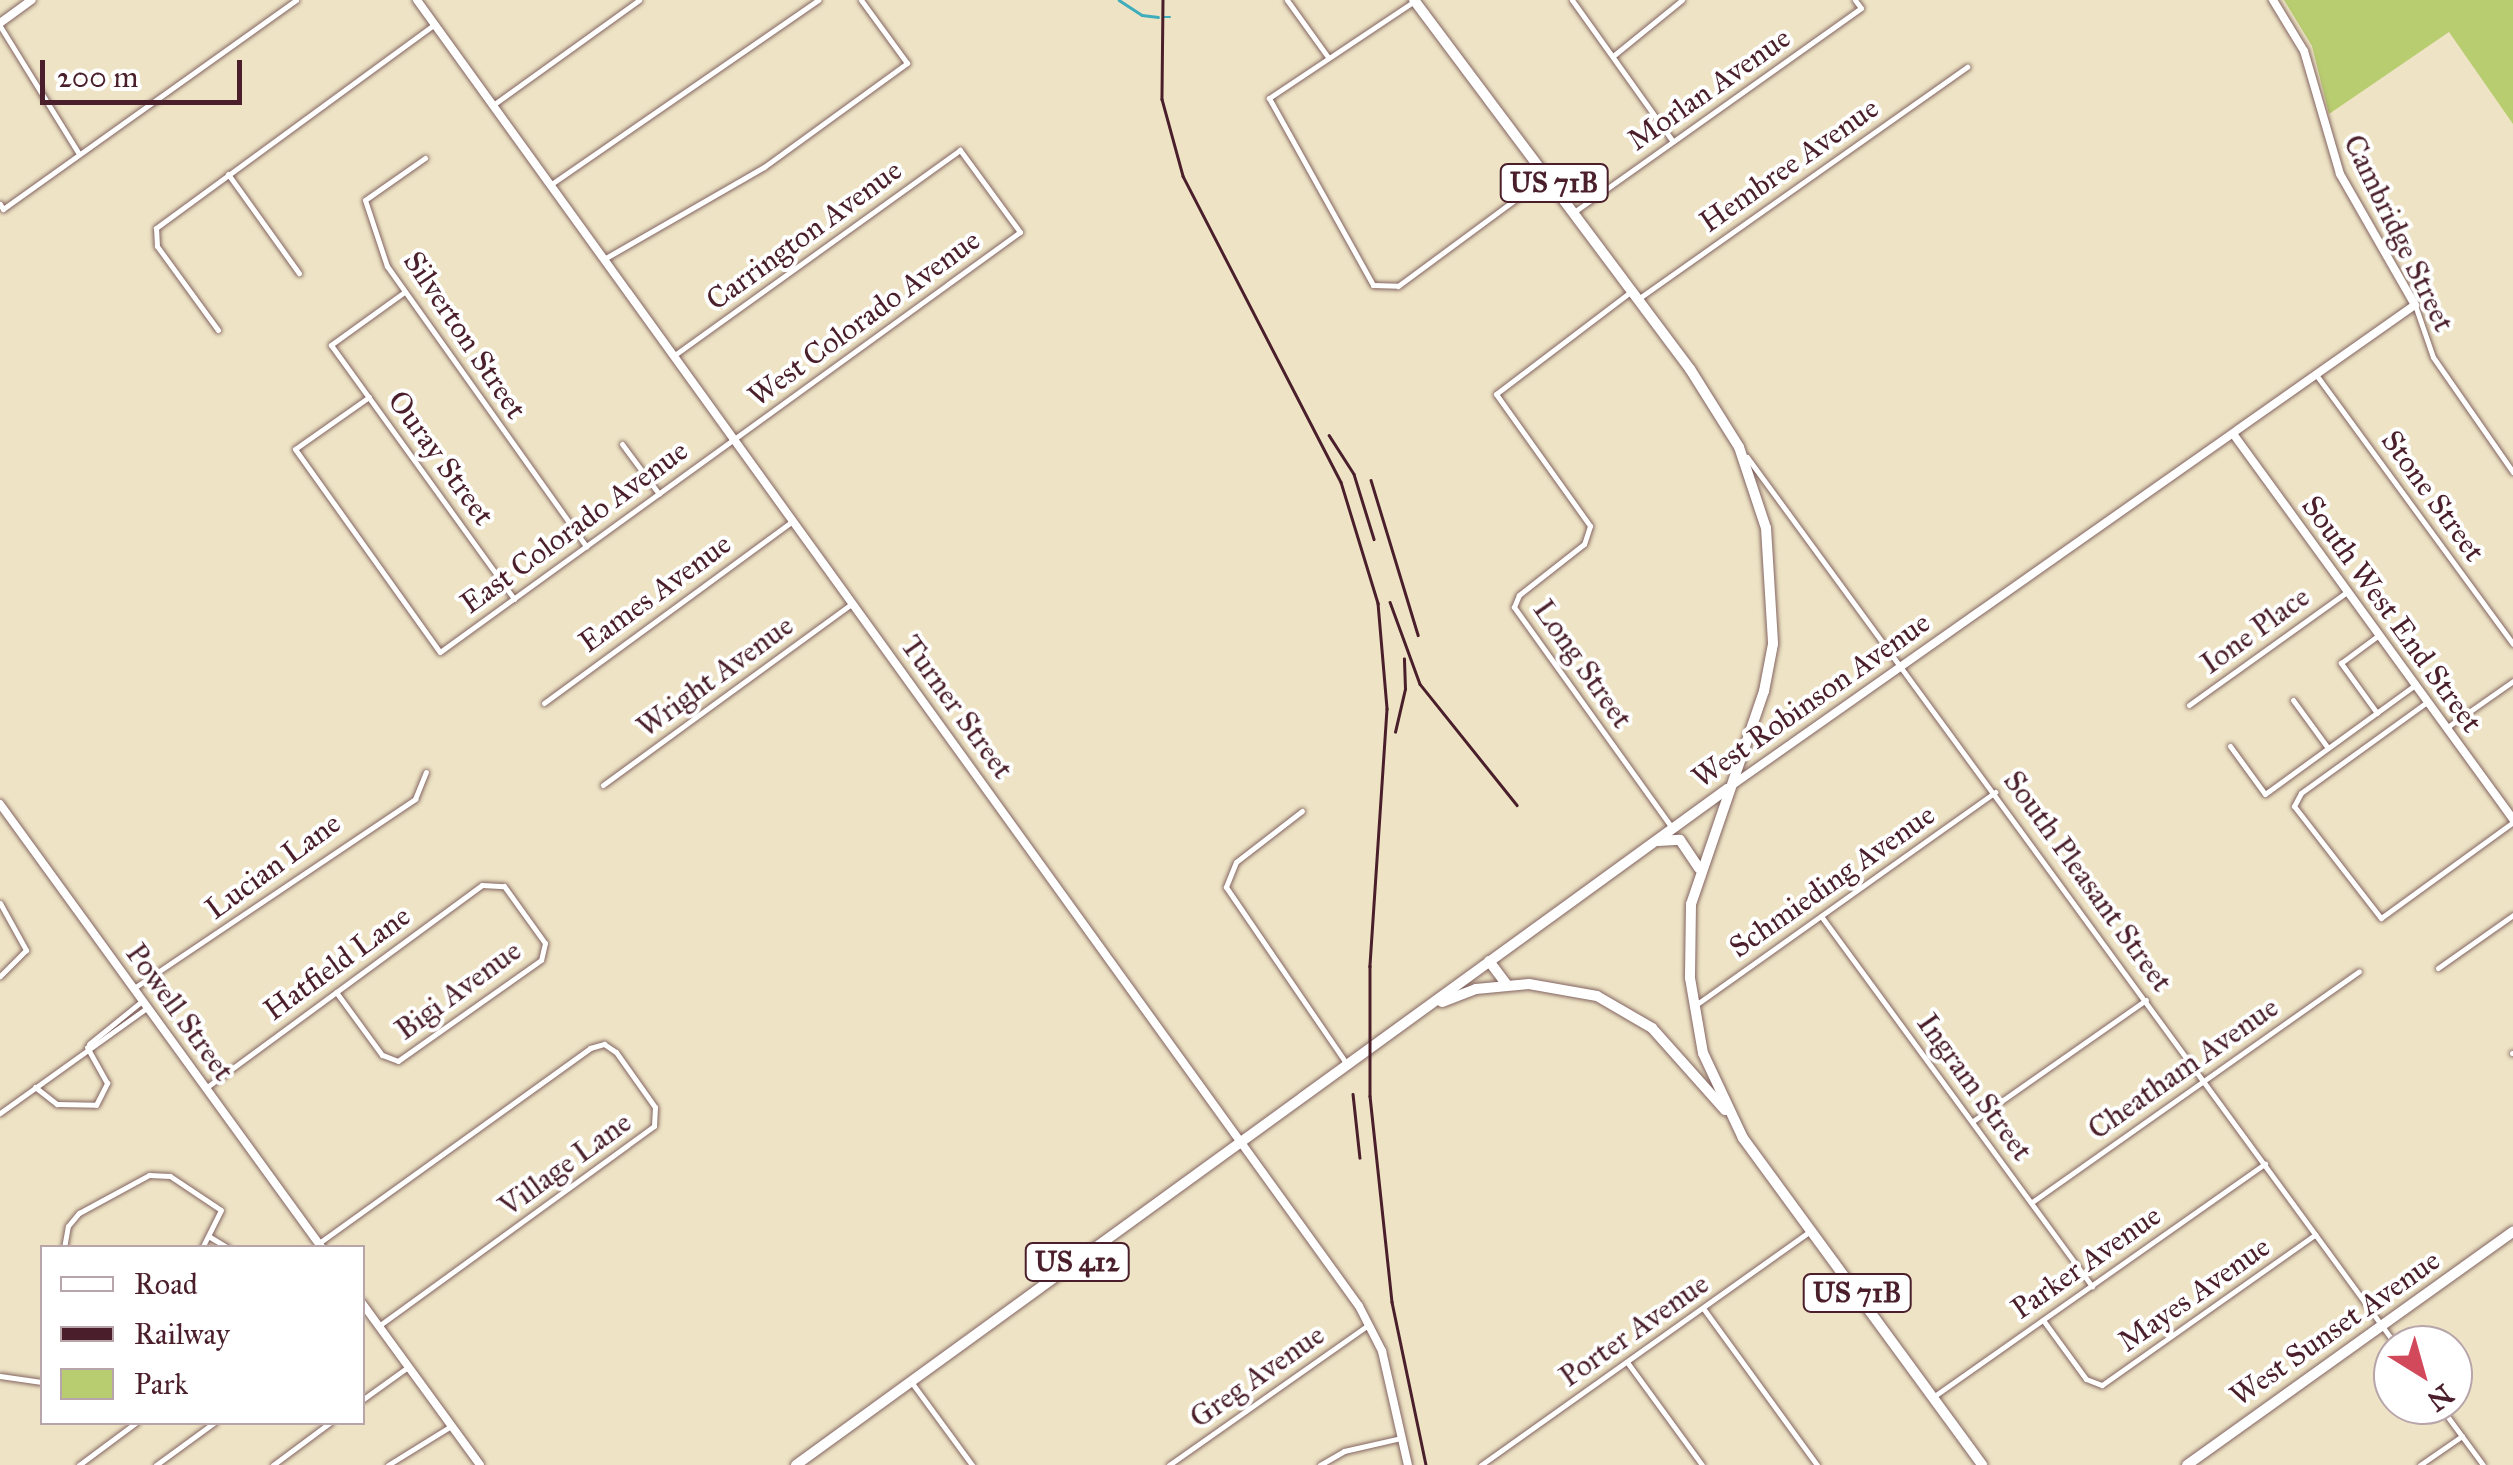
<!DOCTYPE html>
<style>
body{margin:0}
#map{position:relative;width:2513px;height:1465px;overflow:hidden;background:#eee4c5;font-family:"IM FELL Great Primer",serif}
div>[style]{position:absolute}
.green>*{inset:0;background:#b8cc70}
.stream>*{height:2.5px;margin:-1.25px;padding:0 1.25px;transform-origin:1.25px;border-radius:1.25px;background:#3fadbc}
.roads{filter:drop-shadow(0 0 2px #836461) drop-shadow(0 0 2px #836461)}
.street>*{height:5px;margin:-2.5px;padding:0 2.5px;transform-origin:2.5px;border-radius:2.5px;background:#fff}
.secondary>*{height:8px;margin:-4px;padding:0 4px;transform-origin:4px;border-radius:4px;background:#fff}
.highway>*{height:10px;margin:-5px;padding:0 5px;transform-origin:5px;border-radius:5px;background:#fff}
.rail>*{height:2.5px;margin:-1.25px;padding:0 1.25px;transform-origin:1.25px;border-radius:1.25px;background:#4a1f2b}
span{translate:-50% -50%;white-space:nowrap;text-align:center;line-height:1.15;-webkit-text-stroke:8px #fff;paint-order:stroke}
.shield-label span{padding:2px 8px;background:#fff;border:2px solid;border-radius:8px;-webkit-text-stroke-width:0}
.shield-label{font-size:28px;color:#4a1f2b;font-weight:700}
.street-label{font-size:30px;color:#4a1f2b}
.legend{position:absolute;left:40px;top:1245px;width:325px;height:180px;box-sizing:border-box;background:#fff;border:2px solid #b7a5aa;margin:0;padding:12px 18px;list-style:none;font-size:30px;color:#4a1f2b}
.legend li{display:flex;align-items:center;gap:20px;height:50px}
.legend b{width:50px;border:2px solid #b7a5aa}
.north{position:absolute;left:2373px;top:1325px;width:100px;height:100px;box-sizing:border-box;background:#fff;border:2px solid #b7a5aa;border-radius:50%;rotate:143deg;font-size:28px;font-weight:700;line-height:40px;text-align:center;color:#4a1f2b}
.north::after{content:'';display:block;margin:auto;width:35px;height:45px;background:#d1495b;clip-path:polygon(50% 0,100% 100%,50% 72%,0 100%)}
.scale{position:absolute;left:40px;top:60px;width:202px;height:45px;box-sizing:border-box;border:5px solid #4a1f2b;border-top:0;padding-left:12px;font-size:30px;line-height:35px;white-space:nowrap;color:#4a1f2b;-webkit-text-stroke:8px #fff;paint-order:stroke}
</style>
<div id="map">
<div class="green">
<div style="clip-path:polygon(2284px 0,2513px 0,2513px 124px,2449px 32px,2329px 114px,2312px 46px)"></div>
</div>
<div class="stream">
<div style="left:1119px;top:0;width:27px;rotate:33deg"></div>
<div style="left:1142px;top:15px;width:16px;rotate:7deg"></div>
<div style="left:1164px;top:17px;width:6px"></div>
</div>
<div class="roads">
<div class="street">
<div style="left:1287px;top:0;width:70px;rotate:54.3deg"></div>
<div style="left:1416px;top:0;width:177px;rotate:146.3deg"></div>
<div style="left:1269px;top:98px;width:214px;rotate:60.9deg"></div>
<div style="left:1373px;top:285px;width:25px;rotate:2deg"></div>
<div style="left:1398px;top:286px;width:184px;rotate:-36.4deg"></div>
<div style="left:1572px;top:0;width:172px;rotate:54.5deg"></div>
<div style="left:0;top:26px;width:150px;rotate:58.3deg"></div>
<div style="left:1613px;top:56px;width:89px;rotate:-39.1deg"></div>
<div style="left:493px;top:105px;width:180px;rotate:-35.7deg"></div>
<div style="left:425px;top:158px;width:73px;rotate:145deg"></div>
<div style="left:365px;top:200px;width:70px;rotate:71.6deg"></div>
<div style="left:387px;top:266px;width:344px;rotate:54.6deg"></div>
<div style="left:228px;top:174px;width:122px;rotate:54.4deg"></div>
<div style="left:550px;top:185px;width:326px;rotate:-34.6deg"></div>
<div style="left:0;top:204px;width:6px;rotate:59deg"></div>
<div style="left:3px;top:209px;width:360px;rotate:-35.5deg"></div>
<div style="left:1574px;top:212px;width:352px;rotate:-35.4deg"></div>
<div style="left:1861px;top:8px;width:10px;rotate:-127deg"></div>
<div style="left:604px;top:259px;width:185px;rotate:-29.9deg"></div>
<div style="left:764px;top:167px;width:177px;rotate:-36deg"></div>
<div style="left:907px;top:63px;width:78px;rotate:-126.1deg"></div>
<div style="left:403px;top:293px;width:89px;rotate:144.2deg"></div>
<div style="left:331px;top:345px;width:313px;rotate:54.2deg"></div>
<div style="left:1629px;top:293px;width:167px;rotate:142.8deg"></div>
<div style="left:1496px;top:394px;width:162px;rotate:54.5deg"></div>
<div style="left:1590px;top:526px;width:19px;rotate:108deg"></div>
<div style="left:1584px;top:544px;width:83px;rotate:141.9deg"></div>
<div style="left:1519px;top:595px;width:13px;rotate:113deg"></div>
<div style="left:1514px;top:607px;width:272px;rotate:54.4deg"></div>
<div style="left:1638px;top:299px;width:403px;rotate:-35.2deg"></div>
<div style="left:2415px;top:305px;width:55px;rotate:70.9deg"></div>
<div style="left:2433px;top:357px;width:140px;rotate:55.2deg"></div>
<div style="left:218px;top:330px;width:104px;rotate:-126deg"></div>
<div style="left:157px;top:246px;width:18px;rotate:-93deg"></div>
<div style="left:156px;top:228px;width:346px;rotate:-36.2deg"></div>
<div style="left:2317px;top:376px;width:332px;rotate:53.8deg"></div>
<div style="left:369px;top:397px;width:90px;rotate:144.9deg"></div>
<div style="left:295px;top:449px;width:249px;rotate:54.5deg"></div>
<div style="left:440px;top:652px;width:716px;rotate:-35.91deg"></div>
<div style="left:1020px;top:232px;width:102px;rotate:-126.2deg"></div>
<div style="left:960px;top:150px;width:351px;rotate:144.3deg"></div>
<div style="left:622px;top:444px;width:62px;rotate:53.5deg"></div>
<div style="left:1747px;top:457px;width:1100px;rotate:53.84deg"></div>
<div style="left:2293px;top:700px;width:59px;rotate:53.9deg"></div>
<div style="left:2427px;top:702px;width:155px;rotate:144.2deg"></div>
<div style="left:2301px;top:793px;width:15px;rotate:118deg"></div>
<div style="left:2294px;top:806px;width:142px;rotate:52.2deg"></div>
<div style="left:2381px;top:918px;width:163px;rotate:-36deg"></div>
<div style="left:544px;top:703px;width:308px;rotate:-36.2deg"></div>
<div style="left:2189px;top:705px;width:196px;rotate:-35.6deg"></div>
<div style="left:2377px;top:713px;width:62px;rotate:-125.8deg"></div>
<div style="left:2341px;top:663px;width:47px;rotate:-36.4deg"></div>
<div style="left:2446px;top:728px;width:82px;rotate:-35deg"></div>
<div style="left:2230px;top:746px;width:59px;rotate:53.9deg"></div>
<div style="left:2265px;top:794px;width:185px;rotate:-36deg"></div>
<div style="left:603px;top:785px;width:309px;rotate:-36.1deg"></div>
<div style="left:1302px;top:811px;width:83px;rotate:142.3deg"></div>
<div style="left:1236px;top:862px;width:27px;rotate:112deg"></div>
<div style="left:1226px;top:887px;width:213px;rotate:55.7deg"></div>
<div style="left:0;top:903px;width:54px;rotate:61deg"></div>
<div style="left:26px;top:950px;width:37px;rotate:135deg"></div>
<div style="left:1821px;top:916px;width:459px;rotate:53.8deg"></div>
<div style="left:2438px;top:968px;width:92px;rotate:-35.2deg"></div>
<div style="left:134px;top:988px;width:339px;rotate:-33.9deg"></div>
<div style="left:415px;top:799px;width:29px;rotate:-68deg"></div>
<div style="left:1697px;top:1004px;width:366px;rotate:-35.4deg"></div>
<div style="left:89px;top:1044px;width:68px;rotate:-39.1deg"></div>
<div style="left:2512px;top:1053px;width:1px"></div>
<div style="left:35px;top:1087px;width:28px;rotate:38deg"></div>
<div style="left:57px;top:1104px;width:39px;rotate:1deg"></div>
<div style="left:96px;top:1105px;width:25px;rotate:-63deg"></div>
<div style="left:107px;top:1083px;width:41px;rotate:-119.1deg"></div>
<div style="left:207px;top:1087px;width:341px;rotate:-36.3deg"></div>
<div style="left:482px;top:885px;width:22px;rotate:3deg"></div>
<div style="left:504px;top:886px;width:70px;rotate:54.3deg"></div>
<div style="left:545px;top:943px;width:17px;rotate:103deg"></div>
<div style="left:541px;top:960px;width:175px;rotate:144.8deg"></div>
<div style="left:398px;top:1061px;width:17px;rotate:-159deg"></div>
<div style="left:382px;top:1055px;width:78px;rotate:-126.1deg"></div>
<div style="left:0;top:1113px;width:182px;rotate:-35.6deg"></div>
<div style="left:1973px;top:1121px;width:211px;rotate:-35deg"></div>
<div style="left:2032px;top:1202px;width:400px;rotate:-35.2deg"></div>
<div style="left:210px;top:1237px;width:21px;rotate:31deg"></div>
<div style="left:319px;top:1243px;width:334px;rotate:-35.7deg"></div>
<div style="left:590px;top:1048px;width:15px;rotate:-16deg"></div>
<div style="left:604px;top:1044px;width:14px;rotate:34deg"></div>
<div style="left:616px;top:1052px;width:67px;rotate:54.7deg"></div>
<div style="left:655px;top:1107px;width:19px;rotate:93deg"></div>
<div style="left:654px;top:1126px;width:340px;rotate:144deg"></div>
<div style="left:64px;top:1248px;width:22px;rotate:-80deg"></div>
<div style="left:68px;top:1226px;width:17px;rotate:-50deg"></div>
<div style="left:79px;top:1213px;width:80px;rotate:-28.5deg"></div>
<div style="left:149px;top:1175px;width:21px;rotate:3deg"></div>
<div style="left:170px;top:1176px;width:61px;rotate:33.7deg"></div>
<div style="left:202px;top:1248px;width:42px;rotate:-63.4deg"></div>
<div style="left:1703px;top:1308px;width:194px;rotate:54deg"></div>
<div style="left:2043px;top:1320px;width:73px;rotate:53.9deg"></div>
<div style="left:2086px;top:1379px;width:17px;rotate:21deg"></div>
<div style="left:2102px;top:1385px;width:261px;rotate:-35.2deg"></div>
<div style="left:1627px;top:1362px;width:127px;rotate:53.9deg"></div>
<div style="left:0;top:1376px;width:42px;rotate:8.1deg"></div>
<div style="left:912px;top:1383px;width:102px;rotate:53.8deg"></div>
<div style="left:1933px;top:1397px;width:406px;rotate:-35.1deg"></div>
<div style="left:362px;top:1400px;width:57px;rotate:-35.7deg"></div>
<div style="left:2439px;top:1405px;width:74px;rotate:53.7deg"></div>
<div style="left:79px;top:1465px;width:72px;rotate:-36.6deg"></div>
<div style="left:156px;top:1465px;width:73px;rotate:-36.1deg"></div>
<div style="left:273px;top:1465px;width:72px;rotate:-36.6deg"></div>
<div style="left:388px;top:1465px;width:74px;rotate:-31.8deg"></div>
<div style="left:1169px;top:1465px;width:243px;rotate:-35.1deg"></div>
<div style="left:1320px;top:1465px;width:28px;rotate:-30deg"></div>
<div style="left:1344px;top:1451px;width:58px;rotate:-12.8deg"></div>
<div style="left:1481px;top:1465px;width:402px;rotate:-35.4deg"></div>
<div style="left:2420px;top:1465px;width:51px;rotate:-34.6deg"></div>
</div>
<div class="secondary">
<div style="left:417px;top:0;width:1610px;rotate:54.2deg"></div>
<div style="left:1359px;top:1306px;width:51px;rotate:62.9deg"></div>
<div style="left:1382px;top:1351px;width:117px;rotate:77.2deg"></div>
<div style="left:0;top:23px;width:39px;rotate:-36deg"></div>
<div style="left:2234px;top:435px;width:475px;rotate:54deg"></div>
<div style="left:1731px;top:786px;width:836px;rotate:-35.12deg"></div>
<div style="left:2415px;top:305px;width:151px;rotate:-119.8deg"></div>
<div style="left:2340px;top:174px;width:128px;rotate:-106.3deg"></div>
<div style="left:2304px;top:51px;width:60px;rotate:-121.3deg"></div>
<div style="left:0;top:804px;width:548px;rotate:54.05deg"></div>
<div style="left:362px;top:1303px;width:200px;rotate:53.9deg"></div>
</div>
<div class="highway">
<div style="left:1414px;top:0;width:461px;rotate:53.2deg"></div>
<div style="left:1690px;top:369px;width:92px;rotate:57.9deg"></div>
<div style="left:1739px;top:447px;width:85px;rotate:71.6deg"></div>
<div style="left:1766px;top:528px;width:116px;rotate:86.5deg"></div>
<div style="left:1773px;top:644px;width:48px;rotate:100.8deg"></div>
<div style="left:1764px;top:691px;width:225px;rotate:108.9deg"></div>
<div style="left:1691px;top:904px;width:74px;rotate:90.8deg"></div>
<div style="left:1690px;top:978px;width:76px;rotate:80.2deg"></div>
<div style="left:1703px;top:1053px;width:94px;rotate:64.8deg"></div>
<div style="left:1743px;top:1138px;width:405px;rotate:53.8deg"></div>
<div style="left:1658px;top:841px;width:22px;rotate:-3deg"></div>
<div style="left:1680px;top:840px;width:34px;rotate:56deg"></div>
<div style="left:1489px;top:961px;width:30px;rotate:53deg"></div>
<div style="left:1442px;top:1002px;width:36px;rotate:-21deg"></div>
<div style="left:1476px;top:989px;width:53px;rotate:-5.4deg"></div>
<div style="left:1529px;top:984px;width:69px;rotate:10deg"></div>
<div style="left:1597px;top:996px;width:64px;rotate:30.2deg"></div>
<div style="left:1652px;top:1028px;width:110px;rotate:48.3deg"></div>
<div style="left:796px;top:1465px;width:1151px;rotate:-35.98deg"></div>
<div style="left:2187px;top:1465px;width:401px;rotate:-35.6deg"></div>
</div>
</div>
<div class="rail">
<div style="left:1163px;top:0;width:99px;rotate:90.6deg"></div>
<div style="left:1162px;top:99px;width:80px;rotate:74.7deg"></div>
<div style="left:1183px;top:176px;width:344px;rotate:62.7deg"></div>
<div style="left:1341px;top:482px;width:127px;rotate:73deg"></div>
<div style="left:1378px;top:603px;width:106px;rotate:85.1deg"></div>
<div style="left:1387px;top:709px;width:258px;rotate:93.8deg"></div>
<div style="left:1370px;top:966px;width:130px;rotate:90deg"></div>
<div style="left:1370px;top:1096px;width:207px;rotate:83.9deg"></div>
<div style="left:1392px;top:1302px;width:167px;rotate:78.2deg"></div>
<div style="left:1329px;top:435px;width:46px;rotate:57.3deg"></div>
<div style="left:1354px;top:474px;width:68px;rotate:72.9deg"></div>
<div style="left:1371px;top:480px;width:162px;rotate:73.1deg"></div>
<div style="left:1390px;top:602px;width:87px;rotate:69.9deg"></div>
<div style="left:1420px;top:684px;width:155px;rotate:51.3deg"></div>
<div style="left:1395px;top:732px;width:44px;rotate:-76.9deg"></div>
<div style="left:1405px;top:689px;width:30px;rotate:-92deg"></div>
<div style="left:1353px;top:1094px;width:64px;rotate:83.8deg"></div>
</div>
<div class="shield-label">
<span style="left:1554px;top:183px">US 71B</span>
<span style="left:1077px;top:1262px">US 412</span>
<span style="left:1857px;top:1293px">US 71B</span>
</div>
<div class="street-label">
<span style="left:1709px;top:89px;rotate:-35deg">Morlan Avenue</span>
<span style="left:1789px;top:165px;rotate:-35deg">Hembree Avenue</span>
<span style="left:2399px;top:233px;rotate:64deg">Cambridge Street</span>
<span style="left:804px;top:235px;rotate:-36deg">Carrington Avenue</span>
<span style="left:864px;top:318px;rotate:-36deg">West Colorado Avenue</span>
<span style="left:465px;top:335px;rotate:56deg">Silverton Street</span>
<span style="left:441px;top:458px;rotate:54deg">Ouray Street</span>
<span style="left:2433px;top:496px;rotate:54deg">Stone Street</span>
<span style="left:574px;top:527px;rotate:-36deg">East Colorado Avenue</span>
<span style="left:655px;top:593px;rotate:-36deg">Eames Avenue</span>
<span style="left:2392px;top:614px;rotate:54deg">South West End Street</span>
<span style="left:2255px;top:630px;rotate:-36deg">Ione Place</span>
<span style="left:1583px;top:664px;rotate:55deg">Long Street</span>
<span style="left:715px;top:676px;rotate:-36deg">Wright Avenue</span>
<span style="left:1811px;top:700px;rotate:-35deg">West Robinson Avenue</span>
<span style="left:957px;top:707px;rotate:54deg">Turner Street</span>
<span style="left:273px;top:866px;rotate:-36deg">Lucian Lane</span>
<span style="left:1832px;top:881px;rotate:-35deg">Schmieding Avenue</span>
<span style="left:2088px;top:881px;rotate:54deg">South Pleasant Street</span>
<span style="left:337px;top:963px;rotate:-36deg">Hatfield Lane</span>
<span style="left:458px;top:990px;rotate:-36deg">Bigi Avenue</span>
<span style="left:180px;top:1012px;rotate:54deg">Powell Street</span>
<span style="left:2183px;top:1068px;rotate:-35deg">Cheatham Avenue</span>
<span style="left:1975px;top:1087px;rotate:54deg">Ingram Street</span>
<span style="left:565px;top:1164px;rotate:-36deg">Village Lane</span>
<span style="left:2086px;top:1262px;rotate:-35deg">Parker Avenue</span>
<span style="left:2194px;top:1294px;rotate:-35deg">Mayes Avenue</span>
<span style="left:2335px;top:1328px;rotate:-35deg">West Sunset Avenue</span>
<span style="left:1634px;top:1330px;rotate:-35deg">Porter Avenue</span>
<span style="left:1257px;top:1376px;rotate:-35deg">Greg Avenue</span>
</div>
<ul class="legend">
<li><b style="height:12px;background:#fff"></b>Road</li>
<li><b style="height:12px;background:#4a1f2b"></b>Railway</li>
<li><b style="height:28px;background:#b8cc70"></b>Park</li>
</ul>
<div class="north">N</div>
<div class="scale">200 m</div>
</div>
